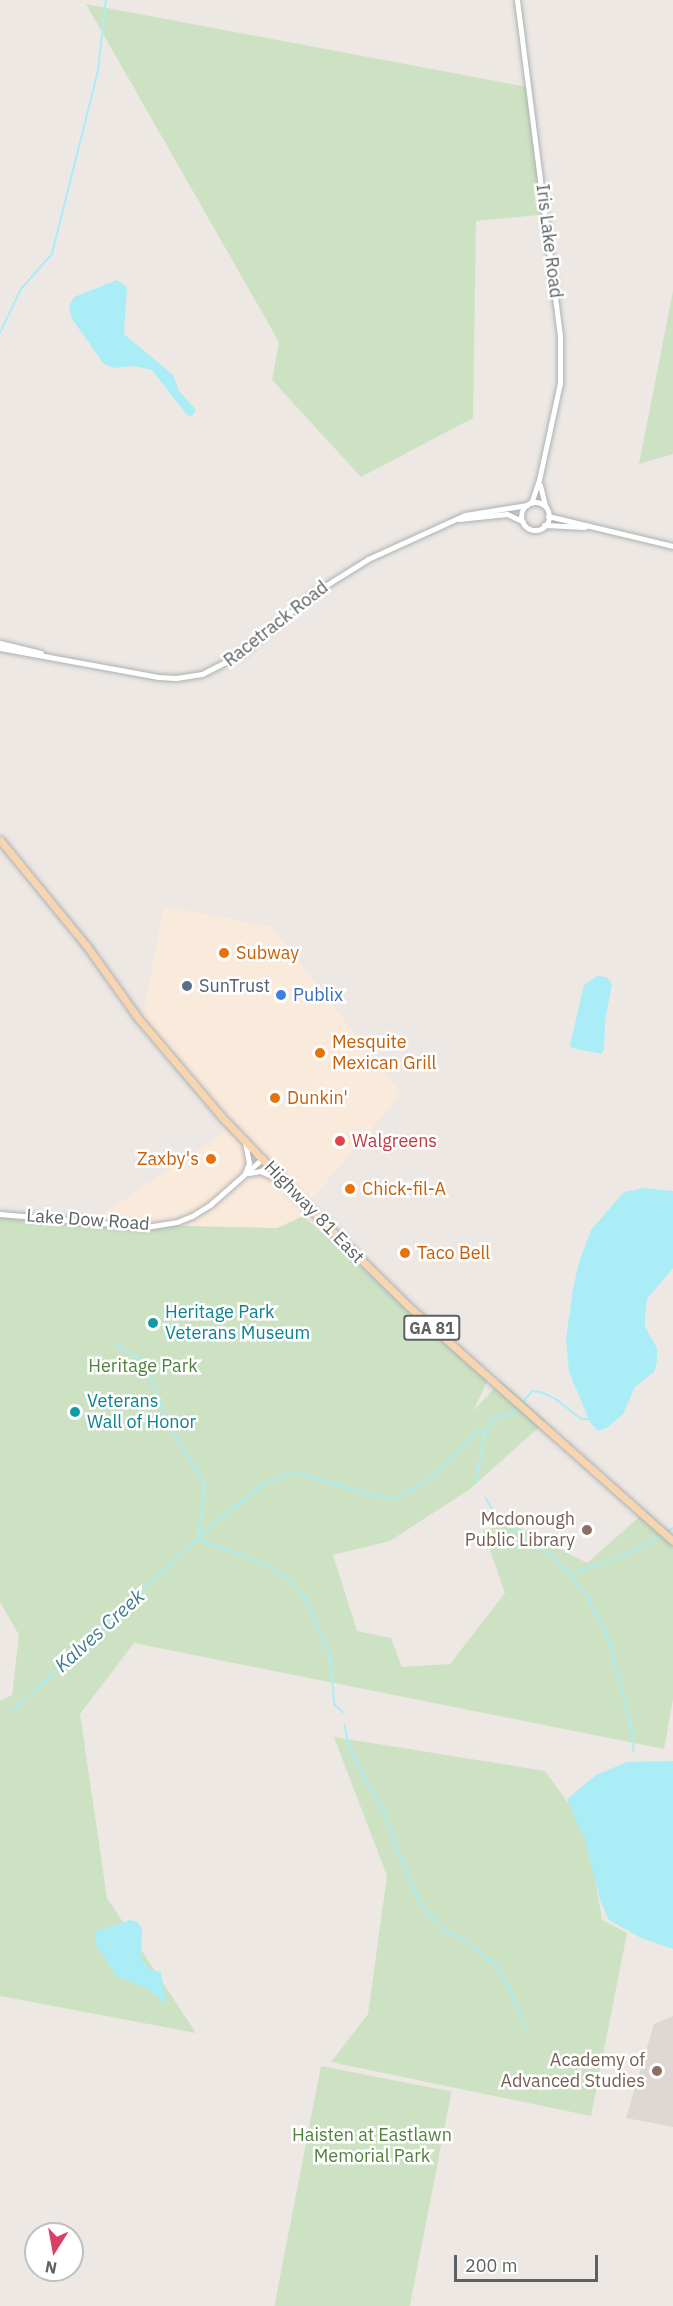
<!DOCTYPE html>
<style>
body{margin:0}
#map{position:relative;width:673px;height:2306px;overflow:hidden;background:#ede8e4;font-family:"IBM Plex Sans",sans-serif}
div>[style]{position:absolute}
.commercial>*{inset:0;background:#faeadc}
.education>*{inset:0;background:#ddd8d3}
.green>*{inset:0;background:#cde2c3;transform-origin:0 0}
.water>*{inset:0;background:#abedf6}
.stream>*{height:1.5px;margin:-0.75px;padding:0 0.75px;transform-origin:0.75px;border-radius:0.75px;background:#abedf6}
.roads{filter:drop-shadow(0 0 2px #adb1b3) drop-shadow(0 0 2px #adb1b3)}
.tertiary>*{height:5px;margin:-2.5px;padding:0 2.5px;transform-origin:2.5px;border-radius:2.5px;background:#fff}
.tertiary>.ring{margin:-2.5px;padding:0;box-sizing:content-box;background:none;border:5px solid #fff;border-radius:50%}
.primary>*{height:7px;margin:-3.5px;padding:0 3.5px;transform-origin:3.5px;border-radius:3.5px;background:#f7d5b0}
.dots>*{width:16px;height:16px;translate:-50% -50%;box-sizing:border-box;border:3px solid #fff;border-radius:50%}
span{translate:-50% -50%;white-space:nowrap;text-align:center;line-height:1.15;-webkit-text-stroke:5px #fff;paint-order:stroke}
.shield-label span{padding:2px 4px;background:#fff;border:2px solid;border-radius:4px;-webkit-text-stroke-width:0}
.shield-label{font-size:16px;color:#5c6263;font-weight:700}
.street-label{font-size:18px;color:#5c6263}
.food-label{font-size:18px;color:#c56008}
.left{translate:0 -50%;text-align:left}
.right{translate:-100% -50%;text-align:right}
.service-label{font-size:18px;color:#4e5e75}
.shop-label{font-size:18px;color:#366cbe}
.health-label{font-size:18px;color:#be3a42}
.culture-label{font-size:18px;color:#0d838f}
.park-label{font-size:18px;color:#50813e}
.education-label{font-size:18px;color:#785e54}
.water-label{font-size:20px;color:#407e8e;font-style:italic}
.north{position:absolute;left:24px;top:2222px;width:60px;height:60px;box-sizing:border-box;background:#fff;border:2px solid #bec0c1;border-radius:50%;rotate:191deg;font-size:16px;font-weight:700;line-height:24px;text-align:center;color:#5c6263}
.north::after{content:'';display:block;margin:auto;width:21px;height:27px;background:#d84064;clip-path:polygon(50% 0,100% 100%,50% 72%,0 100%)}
.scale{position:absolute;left:454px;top:2255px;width:144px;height:27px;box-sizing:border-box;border:3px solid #5c6263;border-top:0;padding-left:8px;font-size:18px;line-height:21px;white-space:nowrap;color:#5c6263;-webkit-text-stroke:4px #fff;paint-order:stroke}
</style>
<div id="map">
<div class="commercial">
<div style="clip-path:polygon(164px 906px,272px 927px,401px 1094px,306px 1206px,353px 1248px,89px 1223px,226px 1131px,142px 1019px)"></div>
</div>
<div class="education">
<div style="clip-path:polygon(673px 2016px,673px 2127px,626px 2118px,654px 2024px)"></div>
</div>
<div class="green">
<div style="clip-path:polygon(86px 4px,527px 87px,548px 214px,476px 221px,473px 418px,361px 477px,272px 380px,279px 342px)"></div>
<div style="clip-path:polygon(673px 291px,673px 454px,639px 464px)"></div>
<div style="clip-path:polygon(0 1215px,94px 1224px,277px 1228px,303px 1216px,489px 1378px,473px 1411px,501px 1381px,546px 1421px,470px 1489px,390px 1541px,333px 1555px,357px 1631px,391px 1638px,402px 1667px,450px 1664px,505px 1593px,483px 1530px,512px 1524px,587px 1563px,646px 1511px,673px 1536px,673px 1699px,664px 1749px,134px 1643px,80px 1714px,107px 1898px,196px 2033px,0 1996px,0 1701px,12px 1695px,19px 1635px,0 1602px)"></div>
<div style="clip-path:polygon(334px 1737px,545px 1771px,580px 1819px,595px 1877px,602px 1920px,627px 1933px,591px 2116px,331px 2062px,368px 2014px,387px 1876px)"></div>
<div style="left:321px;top:2066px;width:133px;height:244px;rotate:11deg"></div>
</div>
<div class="water">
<div style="clip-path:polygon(117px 280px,127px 287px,124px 334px,173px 375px,179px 391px,196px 410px,192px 416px,187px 415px,152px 370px,134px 366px,114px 368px,104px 364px,72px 319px,69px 306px,74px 297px)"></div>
<div style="clip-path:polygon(597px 976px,607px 977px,612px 984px,605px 1021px,604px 1050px,601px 1054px,572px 1048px,570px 1045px,584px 985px)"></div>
<div style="clip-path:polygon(644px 1188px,673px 1191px,673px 1268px,647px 1299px,645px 1316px,645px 1327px,657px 1348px,657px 1361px,654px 1372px,635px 1387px,623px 1414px,608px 1427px,598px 1431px,590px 1422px,569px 1372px,566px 1339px,573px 1289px,579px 1262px,591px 1230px,624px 1192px)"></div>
<div style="clip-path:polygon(673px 1761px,673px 1949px,641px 1938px,609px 1920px,601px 1903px,586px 1843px,567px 1799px,596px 1775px,627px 1762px)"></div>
<div style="clip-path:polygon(130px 1920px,138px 1922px,142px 1929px,141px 1959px,150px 1969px,161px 1972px,166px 2004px,148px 1989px,116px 1976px,95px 1943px,96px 1931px)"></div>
</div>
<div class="stream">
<div style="left:0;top:333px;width:49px;rotate:-64.5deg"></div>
<div style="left:21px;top:289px;width:47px;rotate:-48.5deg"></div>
<div style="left:52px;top:254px;width:189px;rotate:-75.9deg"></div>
<div style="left:98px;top:71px;width:71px;rotate:-83.6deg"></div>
<div style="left:117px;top:1345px;width:33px;rotate:31deg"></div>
<div style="left:145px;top:1362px;width:67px;rotate:69.1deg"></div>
<div style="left:169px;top:1425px;width:68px;rotate:58.2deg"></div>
<div style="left:205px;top:1483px;width:56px;rotate:96.1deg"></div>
<div style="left:524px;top:1401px;width:13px;rotate:-51deg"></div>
<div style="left:532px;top:1391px;width:9px;rotate:6deg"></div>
<div style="left:541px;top:1392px;width:17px;rotate:25deg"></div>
<div style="left:556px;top:1399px;width:33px;rotate:38deg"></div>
<div style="left:582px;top:1419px;width:9px"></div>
<div style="left:476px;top:1481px;width:49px;rotate:-79.4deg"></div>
<div style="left:485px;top:1433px;width:16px;rotate:-60deg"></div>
<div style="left:493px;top:1419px;width:17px;rotate:-13deg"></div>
<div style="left:510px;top:1415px;width:9px;rotate:-41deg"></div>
<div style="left:486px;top:1498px;width:22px;rotate:60deg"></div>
<div style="left:497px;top:1517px;width:72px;rotate:35.4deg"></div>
<div style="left:556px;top:1559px;width:48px;rotate:49.3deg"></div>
<div style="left:587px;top:1595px;width:47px;rotate:63.4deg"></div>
<div style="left:608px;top:1637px;width:98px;rotate:75.3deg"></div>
<div style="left:633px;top:1732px;width:19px;rotate:87deg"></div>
<div style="left:668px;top:1531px;width:6px;rotate:-31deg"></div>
<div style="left:200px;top:1540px;width:70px;rotate:20deg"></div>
<div style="left:266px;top:1564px;width:31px;rotate:36deg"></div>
<div style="left:291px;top:1582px;width:24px;rotate:48deg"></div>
<div style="left:307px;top:1600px;width:61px;rotate:67.7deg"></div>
<div style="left:330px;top:1656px;width:49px;rotate:84.2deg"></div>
<div style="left:335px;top:1705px;width:11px;rotate:41deg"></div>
<div style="left:569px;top:1574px;width:57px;rotate:-18.4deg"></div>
<div style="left:623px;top:1556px;width:43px;rotate:-27.8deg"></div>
<div style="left:14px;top:1710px;width:264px;rotate:-43deg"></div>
<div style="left:207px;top:1530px;width:70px;rotate:-39.2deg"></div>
<div style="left:261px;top:1486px;width:31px;rotate:-22deg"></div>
<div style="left:290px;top:1474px;width:16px;rotate:4deg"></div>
<div style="left:306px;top:1475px;width:72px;rotate:16.9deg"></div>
<div style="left:375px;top:1496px;width:21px;rotate:5deg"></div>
<div style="left:396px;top:1498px;width:30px;rotate:-27deg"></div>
<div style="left:423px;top:1484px;width:41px;rotate:-41.1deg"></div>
<div style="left:454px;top:1457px;width:35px;rotate:-50deg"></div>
<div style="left:477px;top:1430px;width:9px;rotate:21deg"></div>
<div style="left:345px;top:1725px;width:16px;rotate:79deg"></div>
<div style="left:348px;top:1741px;width:39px;rotate:66deg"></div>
<div style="left:364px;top:1777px;width:43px;rotate:59.3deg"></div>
<div style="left:386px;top:1814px;width:37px;rotate:73deg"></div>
<div style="left:397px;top:1849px;width:64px;rotate:65.9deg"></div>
<div style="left:423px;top:1907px;width:31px;rotate:48deg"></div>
<div style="left:444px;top:1930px;width:23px;rotate:25deg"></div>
<div style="left:465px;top:1940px;width:41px;rotate:39.1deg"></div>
<div style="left:497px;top:1966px;width:21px;rotate:59deg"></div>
<div style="left:508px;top:1984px;width:48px;rotate:68.2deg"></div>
</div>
<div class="roads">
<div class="tertiary">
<div style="left:517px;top:0;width:341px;rotate:82.7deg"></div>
<div style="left:560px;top:338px;width:45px;rotate:90deg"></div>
<div style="left:560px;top:383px;width:99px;rotate:102.2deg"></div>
<div style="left:539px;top:480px;width:24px;rotate:109deg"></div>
<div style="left:540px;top:485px;width:21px;rotate:76deg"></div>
<div class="ring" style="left:521px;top:502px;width:23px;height:23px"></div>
<div style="left:548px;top:516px;width:129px;rotate:13.5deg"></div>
<div style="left:459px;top:519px;width:48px;rotate:-5.9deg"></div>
<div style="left:507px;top:514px;width:17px;rotate:25deg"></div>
<div style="left:544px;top:525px;width:41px;rotate:2.8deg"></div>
<div style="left:0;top:643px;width:42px;rotate:13.7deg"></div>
<div style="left:0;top:648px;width:161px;rotate:10.4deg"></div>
<div style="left:158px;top:677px;width:18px;rotate:3deg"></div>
<div style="left:176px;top:678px;width:26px;rotate:-9deg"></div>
<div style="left:202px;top:674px;width:44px;rotate:-27.1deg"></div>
<div style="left:241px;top:654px;width:93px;rotate:-40.2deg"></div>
<div style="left:312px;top:594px;width:66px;rotate:-32deg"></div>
<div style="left:368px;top:559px;width:107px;rotate:-24.4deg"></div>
<div style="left:465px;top:515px;width:63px;rotate:-9.2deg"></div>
<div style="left:245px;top:1173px;width:11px;rotate:-68deg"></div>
<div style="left:249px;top:1163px;width:21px;rotate:-101deg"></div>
<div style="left:249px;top:1173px;width:11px;rotate:-10deg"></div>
<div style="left:260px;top:1171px;width:21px;rotate:23deg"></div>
<div style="left:0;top:1214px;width:147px;rotate:5.1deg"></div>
<div style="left:146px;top:1227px;width:31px;rotate:-9deg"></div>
<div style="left:177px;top:1222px;width:16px;rotate:-22deg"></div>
<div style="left:192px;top:1216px;width:22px;rotate:-32deg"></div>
<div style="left:211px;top:1204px;width:69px;rotate:-41.5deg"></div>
</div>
<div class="primary">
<div style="left:0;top:840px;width:136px;rotate:50.7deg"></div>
<div style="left:86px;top:945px;width:90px;rotate:54.5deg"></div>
<div style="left:138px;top:1018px;width:130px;rotate:49.7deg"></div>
<div style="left:222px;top:1117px;width:120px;rotate:46.3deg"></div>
<div style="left:305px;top:1204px;width:142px;rotate:44.7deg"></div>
<div style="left:406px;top:1304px;width:357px;rotate:41.6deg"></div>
</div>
</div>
<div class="dots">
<div style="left:224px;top:953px;background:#e8710a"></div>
<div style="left:187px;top:986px;background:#5c6f8a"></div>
<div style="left:281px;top:995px;background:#3f7fe0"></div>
<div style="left:320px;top:1053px;background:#e8710a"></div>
<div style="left:275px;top:1098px;background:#e8710a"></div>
<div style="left:340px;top:1141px;background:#e0444e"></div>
<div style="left:211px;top:1159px;background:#e8710a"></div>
<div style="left:350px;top:1189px;background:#e8710a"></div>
<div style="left:405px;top:1253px;background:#e8710a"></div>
<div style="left:153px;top:1323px;background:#0f9aa8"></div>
<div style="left:75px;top:1412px;background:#0f9aa8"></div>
<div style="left:587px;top:1530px;background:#8d6e63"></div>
<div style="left:657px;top:2071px;background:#8d6e63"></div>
</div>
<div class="shield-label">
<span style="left:432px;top:1328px">GA 81</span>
</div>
<div class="street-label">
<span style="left:549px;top:241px;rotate:83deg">Iris Lake Road</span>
<span style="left:276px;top:624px;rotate:-38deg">Racetrack Road</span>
<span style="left:314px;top:1212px;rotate:46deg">Highway 81 East</span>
<span style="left:88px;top:1220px;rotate:4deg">Lake Dow Road</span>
</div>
<div class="food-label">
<span class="left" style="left:236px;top:953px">Subway</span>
<span class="left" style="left:332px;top:1053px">Mesquite<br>Mexican Grill</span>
<span class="left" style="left:287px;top:1098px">Dunkin'</span>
<span class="right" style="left:199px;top:1159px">Zaxby's</span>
<span class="left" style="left:362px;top:1189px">Chick-fil-A</span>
<span class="left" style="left:417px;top:1253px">Taco Bell</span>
</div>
<div class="service-label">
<span class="left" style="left:199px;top:986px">SunTrust</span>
</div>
<div class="shop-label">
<span class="left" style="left:293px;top:995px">Publix</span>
</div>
<div class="health-label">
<span class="left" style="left:352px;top:1141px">Walgreens</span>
</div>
<div class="culture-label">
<span class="left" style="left:165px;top:1323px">Heritage Park<br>Veterans Museum</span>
<span class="left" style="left:87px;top:1412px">Veterans<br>Wall of Honor</span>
</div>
<div class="park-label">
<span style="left:143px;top:1366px">Heritage Park</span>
<span style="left:372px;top:2146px">Haisten at Eastlawn<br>Memorial Park</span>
</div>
<div class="education-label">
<span class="right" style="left:575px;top:1530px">Mcdonough<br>Public Library</span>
<span class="right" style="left:645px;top:2071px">Academy of<br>Advanced Studies</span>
</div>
<div class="water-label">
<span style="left:99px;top:1630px;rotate:-42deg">Kalves Creek</span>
</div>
<div class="north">N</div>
<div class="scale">200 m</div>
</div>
